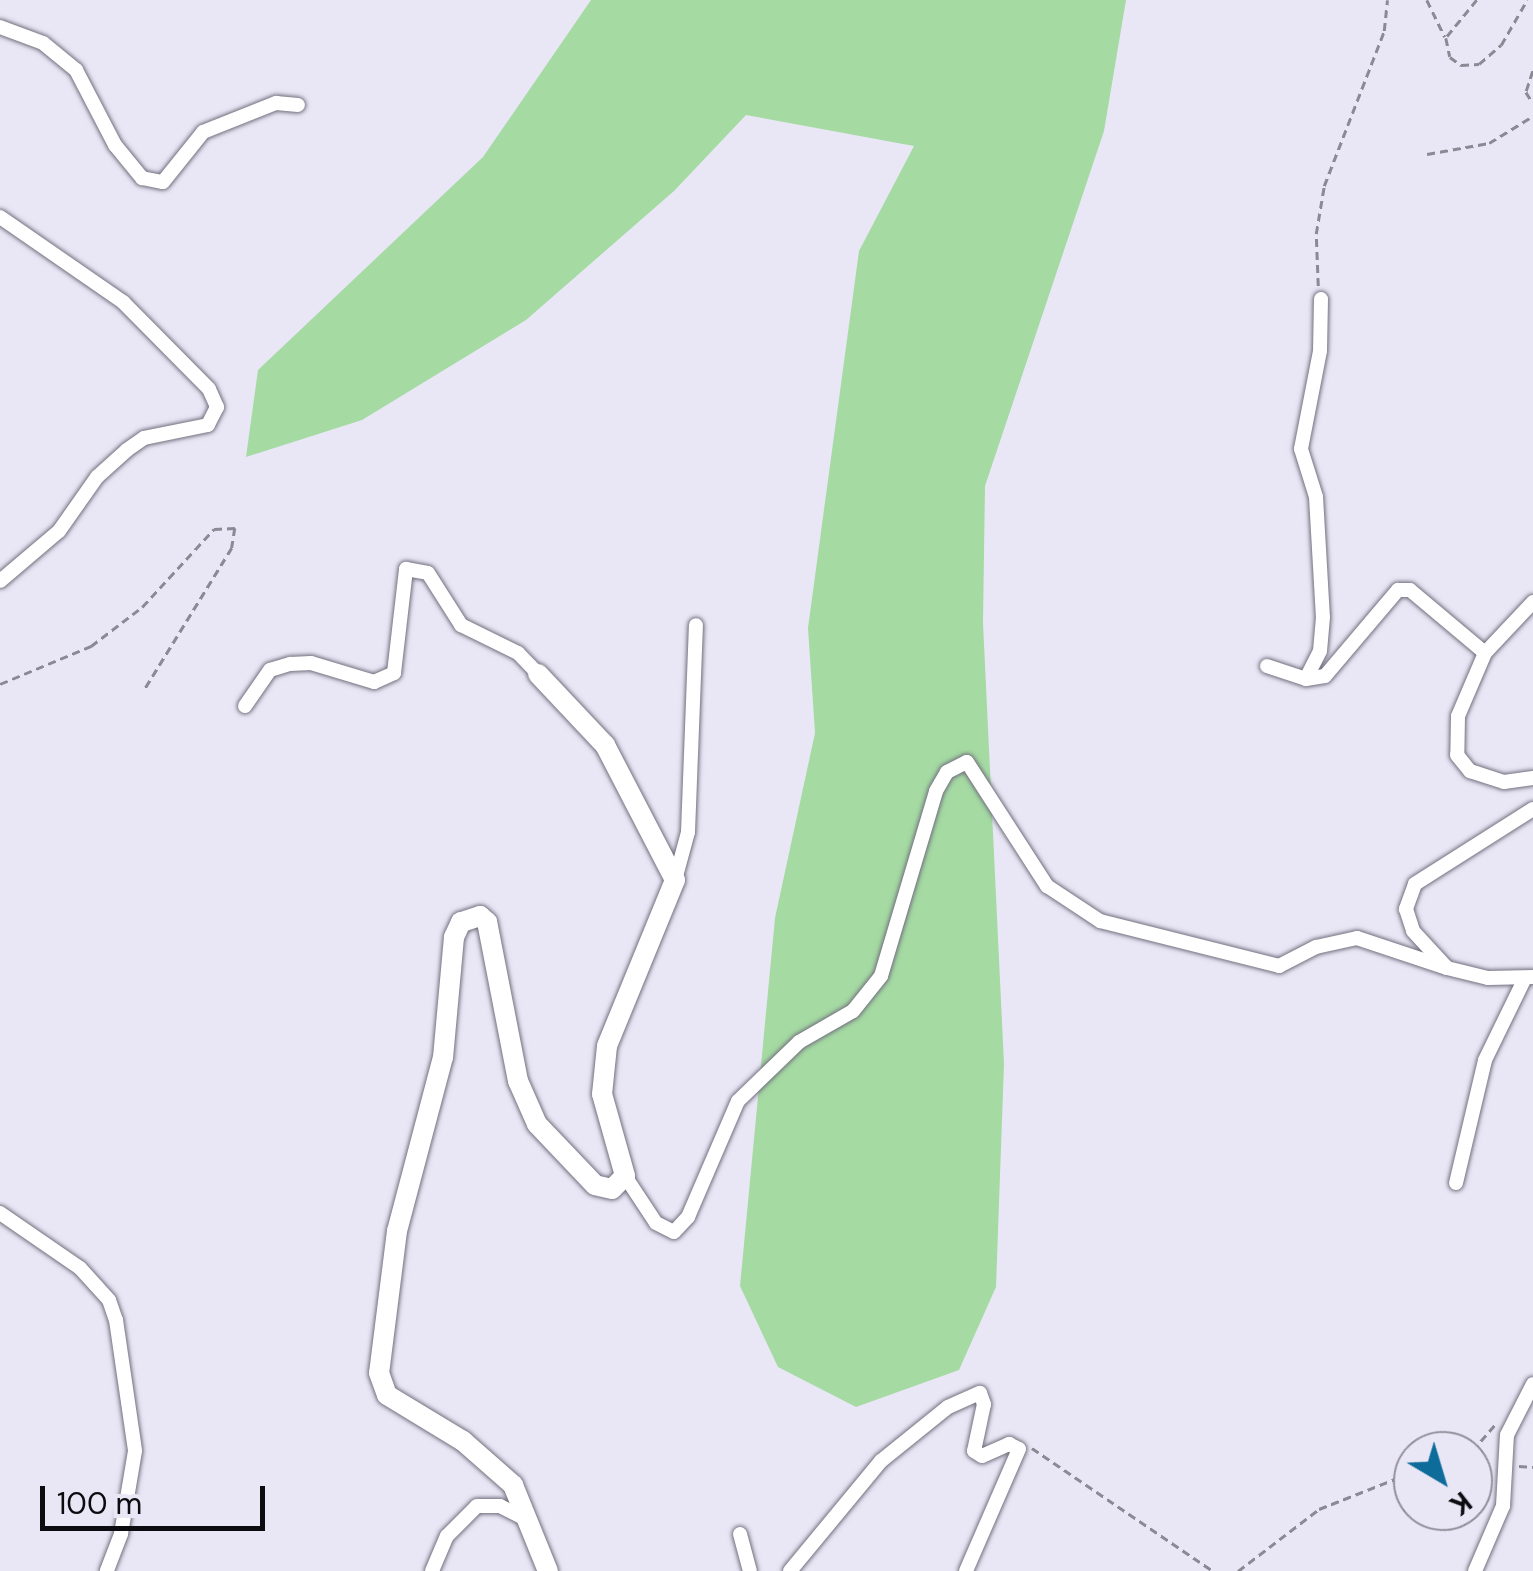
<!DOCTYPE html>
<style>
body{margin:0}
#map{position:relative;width:1533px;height:1571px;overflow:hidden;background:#e9e7f6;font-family:"DM Sans",sans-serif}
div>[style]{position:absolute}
.green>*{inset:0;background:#a5daa3}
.path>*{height:2.5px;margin-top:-1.25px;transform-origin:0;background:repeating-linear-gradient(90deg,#8b8994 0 8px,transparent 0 13px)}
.roads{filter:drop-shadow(0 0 2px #72707e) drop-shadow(0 0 2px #72707e)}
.street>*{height:14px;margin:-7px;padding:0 7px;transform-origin:7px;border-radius:7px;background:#fff}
.secondary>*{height:20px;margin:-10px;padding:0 10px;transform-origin:10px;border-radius:10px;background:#fff}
span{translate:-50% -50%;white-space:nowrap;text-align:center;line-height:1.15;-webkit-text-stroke:9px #e9e7f6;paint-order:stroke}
.north{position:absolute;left:1393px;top:1431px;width:100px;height:100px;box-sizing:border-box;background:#e9e7f6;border:2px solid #918f9a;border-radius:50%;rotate:142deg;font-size:28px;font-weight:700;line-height:40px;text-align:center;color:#0c0b10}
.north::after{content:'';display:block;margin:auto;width:35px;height:45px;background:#0e6c9b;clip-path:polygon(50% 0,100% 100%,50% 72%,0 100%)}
.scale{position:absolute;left:40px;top:1486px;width:225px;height:45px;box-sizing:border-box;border:5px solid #0c0b10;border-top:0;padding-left:12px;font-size:30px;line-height:35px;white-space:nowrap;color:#0c0b10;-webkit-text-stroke:8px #e9e7f6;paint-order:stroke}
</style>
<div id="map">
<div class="green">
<div style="clip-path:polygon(591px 0,1126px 0,1104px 131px,985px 486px,983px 623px,1004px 1064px,996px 1287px,959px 1370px,856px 1407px,778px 1367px,740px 1286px,775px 918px,815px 733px,808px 628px,859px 251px,914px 146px,746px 115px,674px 191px,526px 320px,362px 420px,246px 457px,258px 370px,483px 157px)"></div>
</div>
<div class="path">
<div style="left:1427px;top:0;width:41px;rotate:64.1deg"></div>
<div style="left:1477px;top:0;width:49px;rotate:129.2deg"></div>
<div style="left:1446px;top:38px;width:19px;rotate:78deg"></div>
<div style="left:1450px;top:57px;width:14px;rotate:36deg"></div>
<div style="left:1461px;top:65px;width:18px;rotate:-3deg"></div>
<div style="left:1479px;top:64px;width:29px;rotate:-41deg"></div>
<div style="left:1501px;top:45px;width:52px;rotate:-60deg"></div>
<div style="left:1533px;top:71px;width:22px;rotate:108deg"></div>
<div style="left:1526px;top:92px;width:13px;rotate:58deg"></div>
<div style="left:1427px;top:154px;width:63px;rotate:-10.1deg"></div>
<div style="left:1489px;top:143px;width:52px;rotate:-31.5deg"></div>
<div style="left:1318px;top:286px;width:52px;rotate:-92.2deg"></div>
<div style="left:1316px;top:234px;width:49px;rotate:-80.5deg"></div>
<div style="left:1324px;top:186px;width:166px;rotate:-68.8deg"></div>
<div style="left:1384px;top:31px;width:31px;rotate:-84deg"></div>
<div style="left:0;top:684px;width:99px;rotate:-22.7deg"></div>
<div style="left:91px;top:646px;width:64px;rotate:-37.4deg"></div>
<div style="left:142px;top:607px;width:106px;rotate:-47.3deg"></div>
<div style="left:214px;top:529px;width:21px;rotate:-3deg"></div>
<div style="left:235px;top:528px;width:20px;rotate:99deg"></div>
<div style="left:232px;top:548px;width:166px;rotate:121.7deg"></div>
<div style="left:1032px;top:1448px;width:219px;rotate:34.2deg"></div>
<div style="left:1472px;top:1451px;width:38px;rotate:-49deg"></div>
<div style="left:1519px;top:1466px;width:14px;rotate:4deg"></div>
<div style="left:1238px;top:1571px;width:102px;rotate:-37.4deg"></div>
<div style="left:1319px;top:1509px;width:101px;rotate:-21.5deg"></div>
</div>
<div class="roads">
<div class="street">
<div style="left:0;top:27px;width:46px;rotate:20.4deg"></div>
<div style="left:43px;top:43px;width:43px;rotate:39.3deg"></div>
<div style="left:76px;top:70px;width:85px;rotate:62.5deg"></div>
<div style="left:115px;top:145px;width:43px;rotate:50.7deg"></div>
<div style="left:142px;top:178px;width:21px;rotate:11deg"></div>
<div style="left:163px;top:182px;width:64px;rotate:-51.3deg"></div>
<div style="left:203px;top:132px;width:79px;rotate:-21.7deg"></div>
<div style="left:276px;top:103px;width:22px;rotate:5deg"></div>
<div style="left:0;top:217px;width:150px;rotate:34.6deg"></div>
<div style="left:123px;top:302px;width:122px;rotate:45.3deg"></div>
<div style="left:209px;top:389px;width:20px;rotate:66deg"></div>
<div style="left:217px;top:407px;width:20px;rotate:117deg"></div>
<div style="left:208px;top:425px;width:65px;rotate:168.5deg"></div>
<div style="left:144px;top:438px;width:21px;rotate:145deg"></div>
<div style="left:127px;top:450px;width:40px;rotate:138deg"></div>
<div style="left:97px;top:477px;width:66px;rotate:125.1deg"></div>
<div style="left:59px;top:531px;width:77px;rotate:139.7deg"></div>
<div style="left:1321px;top:299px;width:52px;rotate:91.1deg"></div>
<div style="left:1320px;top:351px;width:100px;rotate:101deg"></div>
<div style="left:1301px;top:449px;width:50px;rotate:72.6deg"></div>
<div style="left:1316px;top:497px;width:120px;rotate:86.7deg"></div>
<div style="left:1323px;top:617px;width:34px;rotate:95deg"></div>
<div style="left:1320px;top:651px;width:31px;rotate:117deg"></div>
<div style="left:1306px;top:679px;width:19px;rotate:-9deg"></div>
<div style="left:1325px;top:676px;width:113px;rotate:-49.7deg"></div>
<div style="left:1398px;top:590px;width:12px"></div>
<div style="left:1410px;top:590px;width:98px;rotate:40deg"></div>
<div style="left:1533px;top:602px;width:70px;rotate:133.3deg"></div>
<div style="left:1485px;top:653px;width:69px;rotate:113.2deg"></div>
<div style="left:1458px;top:716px;width:39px;rotate:91deg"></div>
<div style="left:1457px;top:755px;width:21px;rotate:51deg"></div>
<div style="left:1470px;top:771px;width:36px;rotate:18deg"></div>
<div style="left:1504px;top:782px;width:29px;rotate:-8deg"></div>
<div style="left:1267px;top:666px;width:41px;rotate:18.4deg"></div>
<div style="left:245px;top:706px;width:44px;rotate:-55.2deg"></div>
<div style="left:270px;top:670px;width:21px;rotate:-17deg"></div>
<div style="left:290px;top:664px;width:21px;rotate:-3deg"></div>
<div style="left:311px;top:663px;width:66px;rotate:16.8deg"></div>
<div style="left:374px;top:682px;width:22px;rotate:-24deg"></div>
<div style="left:394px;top:673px;width:105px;rotate:-83.4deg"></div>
<div style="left:406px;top:569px;width:22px;rotate:10deg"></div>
<div style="left:428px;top:573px;width:62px;rotate:57.6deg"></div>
<div style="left:461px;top:625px;width:64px;rotate:26.2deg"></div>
<div style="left:518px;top:653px;width:29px;rotate:46deg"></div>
<div style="left:1533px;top:809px;width:140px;rotate:147.6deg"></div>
<div style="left:1415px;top:884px;width:27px;rotate:110deg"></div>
<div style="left:1406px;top:909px;width:23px;rotate:72deg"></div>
<div style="left:1413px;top:931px;width:50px;rotate:47.4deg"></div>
<div style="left:1447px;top:968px;width:42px;rotate:13.7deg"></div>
<div style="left:1488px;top:978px;width:45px;rotate:-1.3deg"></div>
<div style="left:675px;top:880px;width:50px;rotate:-74.8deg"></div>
<div style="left:688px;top:832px;width:207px;rotate:-87.8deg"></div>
<div style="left:625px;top:1176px;width:56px;rotate:56.6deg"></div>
<div style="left:656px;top:1223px;width:20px;rotate:27deg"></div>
<div style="left:674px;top:1232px;width:21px;rotate:-47deg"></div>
<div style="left:688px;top:1217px;width:126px;rotate:-66.7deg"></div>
<div style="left:738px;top:1101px;width:85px;rotate:-44deg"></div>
<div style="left:799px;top:1042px;width:62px;rotate:-29.9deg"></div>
<div style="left:853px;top:1011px;width:45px;rotate:-51.3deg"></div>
<div style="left:881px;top:976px;width:193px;rotate:-73.4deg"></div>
<div style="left:936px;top:791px;width:22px;rotate:-60deg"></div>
<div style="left:947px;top:772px;width:22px;rotate:-27deg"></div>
<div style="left:967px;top:762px;width:148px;rotate:57.2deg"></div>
<div style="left:1047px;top:886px;width:64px;rotate:33.4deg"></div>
<div style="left:1100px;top:921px;width:185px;rotate:14.1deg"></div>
<div style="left:1279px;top:966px;width:42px;rotate:-27.2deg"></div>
<div style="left:1316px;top:947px;width:42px;rotate:-12.4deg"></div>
<div style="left:1357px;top:938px;width:95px;rotate:18.4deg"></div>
<div style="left:1456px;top:1183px;width:126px;rotate:-76.7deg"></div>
<div style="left:1485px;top:1060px;width:91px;rotate:-64deg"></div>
<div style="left:0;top:1213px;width:97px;rotate:34.5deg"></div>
<div style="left:80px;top:1268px;width:43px;rotate:47.8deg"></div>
<div style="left:109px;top:1300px;width:21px;rotate:71deg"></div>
<div style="left:116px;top:1320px;width:132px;rotate:81.7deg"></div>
<div style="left:135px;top:1451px;width:84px;rotate:99.6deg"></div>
<div style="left:121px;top:1534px;width:40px;rotate:111deg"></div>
<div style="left:740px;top:1534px;width:38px;rotate:75deg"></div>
<div style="left:432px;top:1571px;width:38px;rotate:-67deg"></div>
<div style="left:447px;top:1536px;width:42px;rotate:-45deg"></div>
<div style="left:477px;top:1506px;width:23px"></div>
<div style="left:500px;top:1506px;width:30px;rotate:27deg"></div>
<div style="left:790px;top:1571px;width:143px;rotate:-50.4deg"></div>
<div style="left:881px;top:1461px;width:86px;rotate:-38.9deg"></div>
<div style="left:948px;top:1407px;width:35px;rotate:-24deg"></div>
<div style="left:980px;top:1393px;width:12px;rotate:70deg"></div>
<div style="left:984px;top:1404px;width:48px;rotate:102deg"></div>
<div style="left:974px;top:1451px;width:9px;rotate:32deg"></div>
<div style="left:982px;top:1456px;width:30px;rotate:-24deg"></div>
<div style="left:1009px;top:1444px;width:11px;rotate:27deg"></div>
<div style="left:1019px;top:1449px;width:133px;rotate:113.5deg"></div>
<div style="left:1475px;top:1571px;width:71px;rotate:-66.7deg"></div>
<div style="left:1503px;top:1506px;width:71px;rotate:-86.8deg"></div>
<div style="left:1507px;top:1435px;width:57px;rotate:-63deg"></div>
</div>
<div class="secondary">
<div style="left:538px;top:674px;width:98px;rotate:46.7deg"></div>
<div style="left:605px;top:745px;width:152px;rotate:62.6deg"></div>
<div style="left:675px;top:880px;width:179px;rotate:112.3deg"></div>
<div style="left:607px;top:1046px;width:48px;rotate:95.9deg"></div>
<div style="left:602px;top:1094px;width:85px;rotate:74.3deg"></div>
<div style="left:625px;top:1176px;width:18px;rotate:135deg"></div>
<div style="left:612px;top:1189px;width:17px;rotate:-167deg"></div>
<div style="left:595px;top:1185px;width:84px;rotate:-133.6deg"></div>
<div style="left:537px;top:1124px;width:47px;rotate:-113.8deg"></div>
<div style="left:518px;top:1081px;width:162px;rotate:-101deg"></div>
<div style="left:487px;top:922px;width:9px;rotate:-139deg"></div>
<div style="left:480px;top:916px;width:20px;rotate:162deg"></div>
<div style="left:461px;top:922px;width:17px;rotate:115deg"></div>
<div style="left:454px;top:937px;width:121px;rotate:95.2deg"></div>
<div style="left:443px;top:1057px;width:180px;rotate:104.8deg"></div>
<div style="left:397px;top:1231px;width:143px;rotate:97.2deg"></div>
<div style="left:379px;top:1373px;width:23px;rotate:70deg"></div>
<div style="left:387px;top:1395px;width:89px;rotate:31.2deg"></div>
<div style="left:463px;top:1441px;width:67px;rotate:41.3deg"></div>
<div style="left:513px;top:1485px;width:93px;rotate:67.9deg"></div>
</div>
</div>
<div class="north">K</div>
<div class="scale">100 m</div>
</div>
